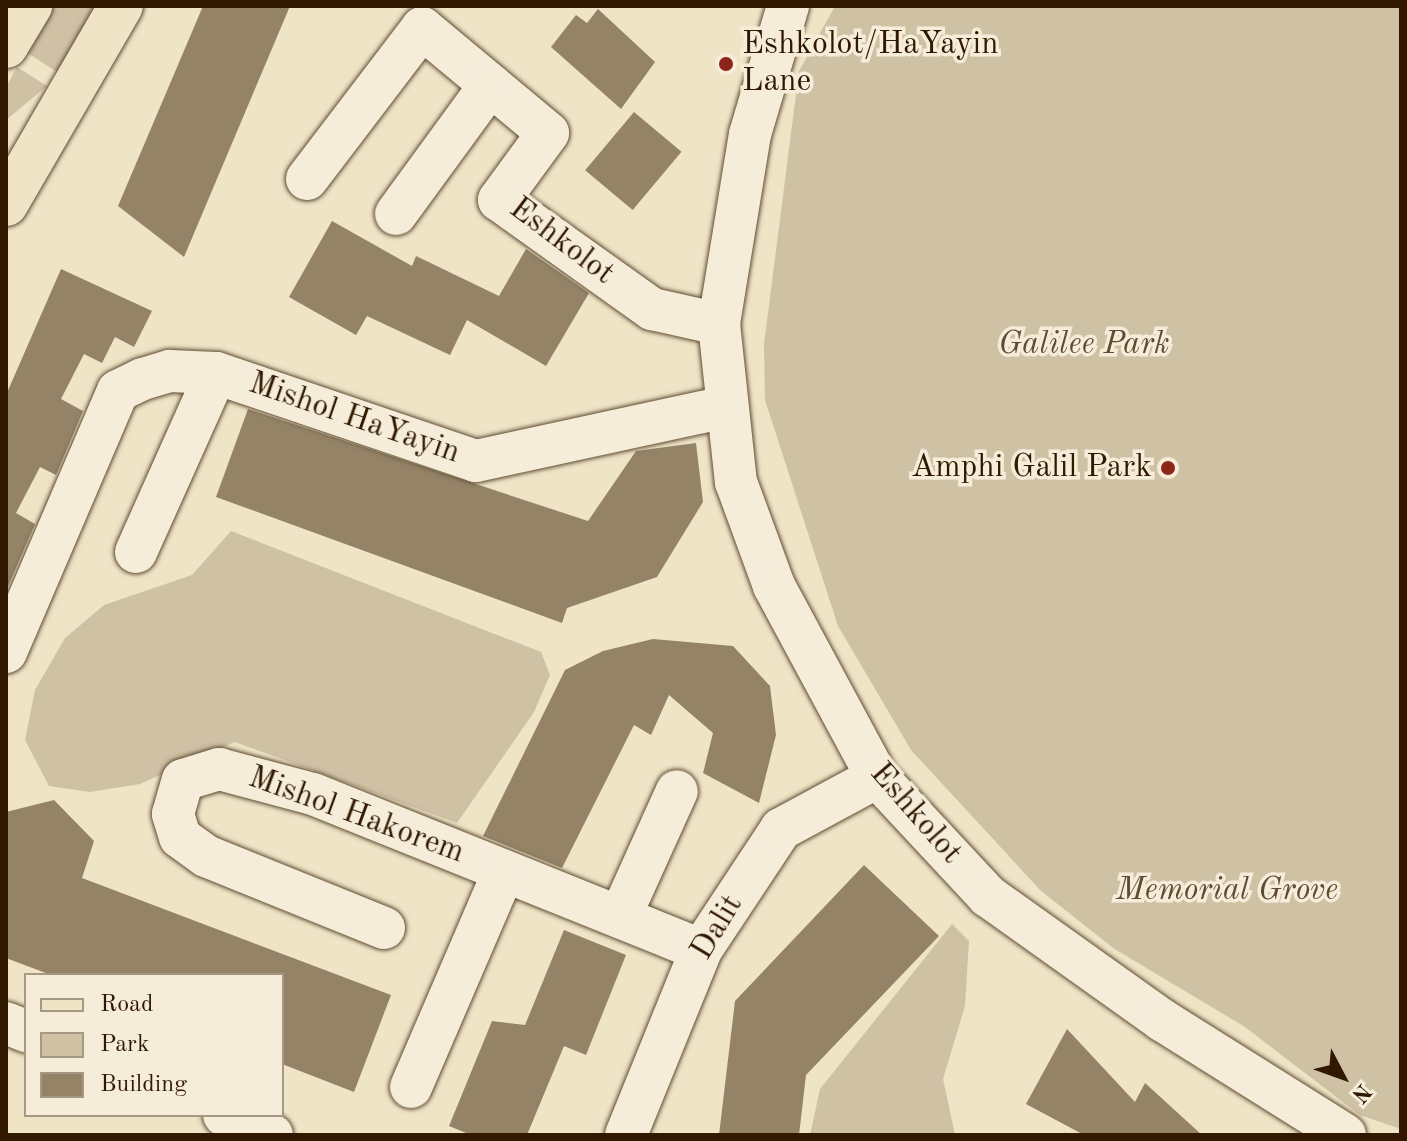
<!DOCTYPE html>
<style>
body{margin:0}
#map{position:relative;width:1407px;height:1141px;overflow:hidden;background:#efe4c6;font-family:"Old Standard TT",serif}
div>[style]{position:absolute}
.green>*{inset:0;background:#cfc1a4}
.building>*{inset:0;background:#948367;transform-origin:0 0}
.roads{filter:drop-shadow(0 0 2px #604c32) drop-shadow(0 0 2px #604c32)}
.minor>*{height:42px;margin:-21px;padding:0 21px;transform-origin:21px;border-radius:21px;background:#f5edda}
.major>*{height:44px;margin:-22px;padding:0 22px;transform-origin:22px;border-radius:22px;background:#efe4c6}
.dots>*{width:22px;height:22px;translate:-50% -50%;box-sizing:border-box;border:4px solid #f5edda;border-radius:50%}
span{translate:-50% -50%;white-space:nowrap;text-align:center;line-height:1.15;-webkit-text-stroke:7px #f5edda;paint-order:stroke}
.poi-label{font-size:32px;color:#311900}
.left{translate:0 -50%;text-align:left}
.right{translate:-100% -50%;text-align:right}
.street-label{font-size:32px;color:#311900}
.park-label{font-size:32px;color:#604b31;font-style:italic}
.frame{position:absolute;inset:0;border:8px solid #311900;pointer-events:none}
.legend{position:absolute;left:24px;top:973px;width:260px;height:144px;box-sizing:border-box;background:#f5edda;border:2px solid #a79883;margin:0;padding:10px 14px;list-style:none;font-size:24px;color:#311900}
.legend li{display:flex;align-items:center;gap:16px;height:40px}
.legend b{width:40px;border:2px solid #a79883}
.north{position:absolute;left:1303px;top:1037px;width:80px;height:80px;-webkit-text-stroke:6px #f5edda;paint-order:stroke;rotate:131deg;font-size:22px;font-weight:700;line-height:32px;text-align:center;color:#311900}
.north::after{content:'';display:block;margin:auto;width:28px;height:36px;background:#311900;clip-path:polygon(50% 0,100% 100%,50% 72%,0 100%)}
</style>
<div id="map">
<div class="green">
<div style="clip-path:polygon(53px 6px,100px 6px,57px 72px,26px 52px)"></div>
<div style="clip-path:polygon(835px 6px,1401px 6px,1401px 1129px,1360px 1115px,1245px 1027px,1113px 948px,1040px 890px,911px 750px,838px 626px,765px 400px,764px 344px,799px 71px)"></div>
<div style="clip-path:polygon(17px 67px,47px 86px,6px 120px,6px 87px)"></div>
<div style="clip-path:polygon(231px 531px,541px 652px,550px 675px,534px 712px,457px 823px,235px 742px,140px 784px,90px 792px,49px 786px,25px 740px,35px 690px,65px 638px,104px 605px,192px 575px)"></div>
<div style="clip-path:polygon(952px 924px,969px 941px,965px 1006px,943px 1079px,955px 1135px,810px 1135px,820px 1089px)"></div>
</div>
<div class="building">
<div style="clip-path:polygon(203px 6px,290px 6px,184px 257px,118px 206px)"></div>
<div style="clip-path:polygon(598px 9px,655px 62px,621px 109px,551px 47px,576px 15px,587px 23px)"></div>
<div style="left:634px;top:112px;width:62px;height:76px;rotate:40deg"></div>
<div style="clip-path:polygon(332px 221px,412px 266px,416px 256px,499px 296px,526px 249px,589px 293px,546px 366px,467px 320px,450px 355px,367px 316px,356px 335px,289px 297px)"></div>
<div style="clip-path:polygon(61px 269px,152px 311px,134px 347px,115px 337px,102px 363px,84px 354px,61px 399px,83px 411px,56px 475px,40px 467px,16px 513px,35px 524px,6px 591px,6px 395px)"></div>
<div style="clip-path:polygon(248px 409px,588px 521px,636px 451px,696px 443px,703px 502px,657px 577px,567px 608px,562px 623px,216px 497px)"></div>
<div style="clip-path:polygon(653px 639px,733px 646px,770px 686px,776px 735px,759px 803px,703px 773px,713px 733px,669px 695px,651px 735px,634px 725px,562px 868px,483px 836px,565px 670px,603px 651px)"></div>
<div style="clip-path:polygon(54px 800px,94px 841px,82px 878px,391px 995px,354px 1092px,282px 1064px,282px 975px,51px 975px,6px 958px,6px 812px)"></div>
<div style="clip-path:polygon(864px 865px,939px 936px,806px 1075px,799px 1135px,719px 1135px,735px 1001px)"></div>
<div style="clip-path:polygon(564px 930px,626px 955px,586px 1055px,564px 1046px,527px 1135px,471px 1135px,449px 1126px,492px 1021px,525px 1025px)"></div>
<div style="clip-path:polygon(1067px 1029px,1135px 1102px,1145px 1083px,1202px 1135px,1084px 1135px,1026px 1104px)"></div>
</div>
<div class="roads">
<div class="minor">
<div style="left:788px;top:6px;width:134px;rotate:106.5deg"></div>
<div style="left:750px;top:134px;width:193px;rotate:99.3deg"></div>
<div style="left:719px;top:324px;width:159px;rotate:83.9deg"></div>
<div style="left:736px;top:482px;width:111px;rotate:69.9deg"></div>
<div style="left:774px;top:586px;width:217px;rotate:61.7deg"></div>
<div style="left:877px;top:777px;width:163px;rotate:47deg"></div>
<div style="left:988px;top:896px;width:214px;rotate:35.5deg"></div>
<div style="left:1162px;top:1020px;width:216px;rotate:32.1deg"></div>
<div style="left:307px;top:179px;width:190px;rotate:-52.7deg"></div>
<div style="left:422px;top:28px;width:164px;rotate:39.8deg"></div>
<div style="left:548px;top:133px;width:83px;rotate:126.2deg"></div>
<div style="left:499px;top:200px;width:188px;rotate:35.5deg"></div>
<div style="left:652px;top:309px;width:69px;rotate:12.6deg"></div>
<div style="left:396px;top:214px;width:160px;rotate:-53.9deg"></div>
<div style="left:136px;top:552px;width:196px;rotate:-65.9deg"></div>
<div style="left:6px;top:652px;width:284px;rotate:-66.8deg"></div>
<div style="left:118px;top:391px;width:28px;rotate:-26deg"></div>
<div style="left:143px;top:379px;width:28px;rotate:-17deg"></div>
<div style="left:170px;top:371px;width:46px;rotate:2.5deg"></div>
<div style="left:216px;top:373px;width:274px;rotate:18.7deg"></div>
<div style="left:476px;top:461px;width:256px;rotate:-12.2deg"></div>
<div style="left:620px;top:917px;width:138px;rotate:-65.7deg"></div>
<div style="left:384px;top:928px;width:192px;rotate:-158deg"></div>
<div style="left:206px;top:856px;width:32px;rotate:-144deg"></div>
<div style="left:180px;top:837px;width:24px;rotate:-107deg"></div>
<div style="left:173px;top:814px;width:35px;rotate:-74deg"></div>
<div style="left:183px;top:780px;width:38px;rotate:-17deg"></div>
<div style="left:219px;top:769px;width:97px;rotate:14.9deg"></div>
<div style="left:313px;top:794px;width:418px;rotate:21.9deg"></div>
<div style="left:6px;top:1023px;width:22px;rotate:22deg"></div>
<div style="left:411px;top:1087px;width:235px;rotate:-66.7deg"></div>
<div style="left:224px;top:1115px;width:52px;rotate:22.6deg"></div>
<div style="left:626px;top:1135px;width:200px;rotate:-67.9deg"></div>
<div style="left:701px;top:950px;width:145px;rotate:-56.5deg"></div>
<div style="left:781px;top:829px;width:109px;rotate:-28.4deg"></div>
</div>
<div class="major">
<div style="left:6px;top:46px;width:47px;rotate:-59deg"></div>
<div style="left:6px;top:204px;width:229px;rotate:-59.9deg"></div>
</div>
</div>
<div class="dots">
<div style="left:726px;top:64px;background:#8f2418"></div>
<div style="left:1168px;top:468px;background:#8f2418"></div>
</div>
<div class="poi-label">
<span class="left" style="left:742px;top:64px">Eshkolot/HaYayin<br>Lane</span>
<span class="right" style="left:1152px;top:468px">Amphi Galil Park</span>
</div>
<div class="street-label">
<span style="left:561px;top:242px;rotate:37deg">Eshkolot</span>
<span style="left:354px;top:419px;rotate:19deg">Mishol HaYayin</span>
<span style="left:915px;top:814px;rotate:49deg">Eshkolot</span>
<span style="left:356px;top:816px;rotate:20deg">Mishol Hakorem</span>
<span style="left:718px;top:928px;rotate:-59deg">Dalit</span>
</div>
<div class="park-label">
<span style="left:1084px;top:345px">Galilee Park</span>
<span style="left:1227px;top:891px">Memorial Grove</span>
</div>
<div class="frame"></div>
<ul class="legend">
<li><b style="height:10px;background:#efe4c6"></b>Road</li>
<li><b style="height:22px;background:#cfc1a4"></b>Park</li>
<li><b style="height:22px;background:#948367"></b>Building</li>
</ul>
<div class="north">N</div>
</div>
